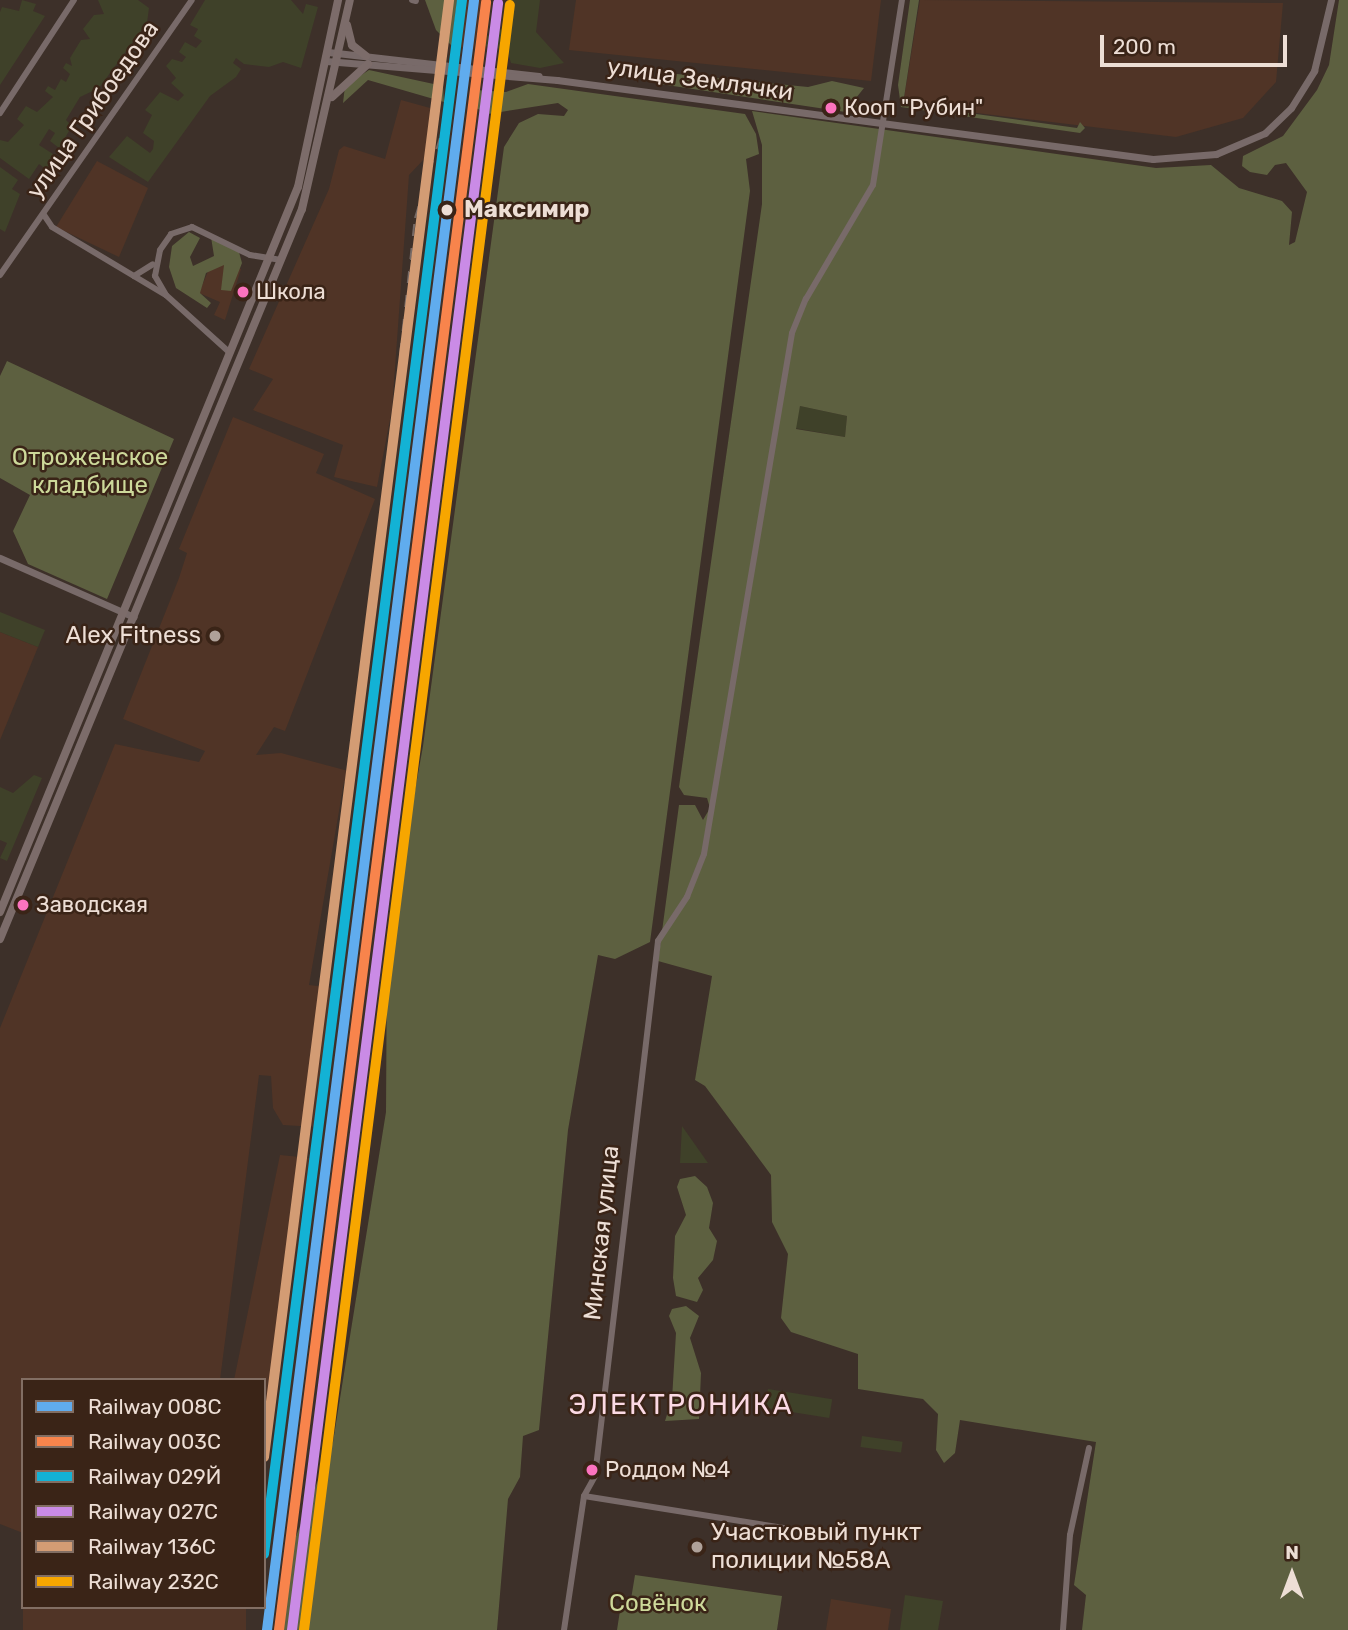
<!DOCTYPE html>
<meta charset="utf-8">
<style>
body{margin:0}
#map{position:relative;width:1348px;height:1630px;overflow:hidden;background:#3d3029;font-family:Rubik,sans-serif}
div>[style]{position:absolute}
.built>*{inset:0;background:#503426;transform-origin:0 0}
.green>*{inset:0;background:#3f4129;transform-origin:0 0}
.forest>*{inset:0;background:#5d6040}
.minor>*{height:6px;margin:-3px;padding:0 3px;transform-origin:3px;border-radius:3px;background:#786a69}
.tertiary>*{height:7px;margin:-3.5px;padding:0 3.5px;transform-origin:3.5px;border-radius:3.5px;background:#786a69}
.secondary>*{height:8px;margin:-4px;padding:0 4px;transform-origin:4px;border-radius:4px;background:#7c6c6a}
.rail>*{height:2px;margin-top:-1px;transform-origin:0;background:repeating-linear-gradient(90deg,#766a66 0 12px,transparent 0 24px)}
.rail-1>*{height:10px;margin:-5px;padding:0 5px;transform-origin:5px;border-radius:5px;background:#60acee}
.rail-2>*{height:10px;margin:-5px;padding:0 5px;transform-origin:5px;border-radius:5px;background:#f8844c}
.rail-3>*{height:10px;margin:-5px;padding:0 5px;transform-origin:5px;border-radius:5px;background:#13b2d5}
.rail-4>*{height:10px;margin:-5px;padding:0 5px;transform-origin:5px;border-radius:5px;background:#ca8be6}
.rail-5>*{height:10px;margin:-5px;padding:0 5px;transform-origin:5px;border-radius:5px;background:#d39c74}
.rail-6>*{height:10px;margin:-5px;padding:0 5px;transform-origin:5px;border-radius:5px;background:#f7a600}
.dots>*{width:19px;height:19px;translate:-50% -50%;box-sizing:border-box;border:4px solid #3a2417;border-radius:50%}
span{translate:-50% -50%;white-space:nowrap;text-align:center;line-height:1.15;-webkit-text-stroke:5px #3a2417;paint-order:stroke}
.bus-label{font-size:22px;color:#edded5}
.left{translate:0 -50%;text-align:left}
.street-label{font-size:24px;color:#edded5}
.stop-label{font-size:24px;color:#edded5;font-weight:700}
.park-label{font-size:24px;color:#cdd99a}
.poi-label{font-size:24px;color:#edded5}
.right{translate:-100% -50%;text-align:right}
.quarter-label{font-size:28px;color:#fbd9e4;letter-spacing:2px}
.legend{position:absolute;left:21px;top:1378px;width:245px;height:231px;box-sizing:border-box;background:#3a2417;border:2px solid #826e63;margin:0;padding:9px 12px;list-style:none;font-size:21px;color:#edded5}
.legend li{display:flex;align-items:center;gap:14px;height:35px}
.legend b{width:35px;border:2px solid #826e63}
.north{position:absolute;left:1257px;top:1539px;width:70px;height:70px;-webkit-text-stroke:5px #3a2417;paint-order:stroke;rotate:0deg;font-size:19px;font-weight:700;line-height:28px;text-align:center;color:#edded5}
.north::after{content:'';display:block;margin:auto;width:24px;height:32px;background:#edded5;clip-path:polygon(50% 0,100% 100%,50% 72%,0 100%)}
.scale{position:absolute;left:1100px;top:35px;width:187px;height:32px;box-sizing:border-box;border:4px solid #edded5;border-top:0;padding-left:9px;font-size:21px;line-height:24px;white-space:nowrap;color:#edded5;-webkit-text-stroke:5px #3a2417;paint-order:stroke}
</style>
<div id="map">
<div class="built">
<div style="clip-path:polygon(457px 0,484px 0,474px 49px,452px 46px)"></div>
<div style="clip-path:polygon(576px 0,881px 0,871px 81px,569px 50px)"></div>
<div style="clip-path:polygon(920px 0,1283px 3px,1276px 82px,1243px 118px,1176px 137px,903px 104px)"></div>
<div style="clip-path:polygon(401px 100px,441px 111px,426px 157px,409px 175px,392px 409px,377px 487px,334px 477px,343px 445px,253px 410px,273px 379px,249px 369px,329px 189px,339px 150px,344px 146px,385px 159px)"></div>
<div style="clip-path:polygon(97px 161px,148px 188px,119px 257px,56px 227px)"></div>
<div style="clip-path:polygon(214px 257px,241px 269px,225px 320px,214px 315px,220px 302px,199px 293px)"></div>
<div style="clip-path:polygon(233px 417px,324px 454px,316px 473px,375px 499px,285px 731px,274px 727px,256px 755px,281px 753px,352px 772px,350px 782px,344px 782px,309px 985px,333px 988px,316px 1127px,283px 1125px,273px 1108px,271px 1076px,259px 1075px,220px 1380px,23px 1380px,23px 1533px,0 1524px,0 1028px,115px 744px,199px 762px,205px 751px,123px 719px,179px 578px,187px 553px,179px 549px)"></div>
<div style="clip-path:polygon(0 632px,38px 647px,0 740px)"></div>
<div style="clip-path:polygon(280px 1155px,310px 1158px,264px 1466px,264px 1380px,234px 1380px)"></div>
<div style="clip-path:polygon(831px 1599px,891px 1609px,888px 1630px,826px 1630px)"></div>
<div style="left:23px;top:1607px;width:223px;height:25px"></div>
</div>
<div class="green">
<div style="clip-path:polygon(22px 0,36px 4px,33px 11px,45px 16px,0 85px,0 12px,2px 7px,19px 11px)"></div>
<div style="clip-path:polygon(98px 0,138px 0,149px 8px,147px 23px,99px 88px,80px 97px,66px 120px,72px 126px,59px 148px,50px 141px,55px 133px,49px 129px,39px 145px,56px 156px,47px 170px,39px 164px,29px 179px,0 158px,0 140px,8px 142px,24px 125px,17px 119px,26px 106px,37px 112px,53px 97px,45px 91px,48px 86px,55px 90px,61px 79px,66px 82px,70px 74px,63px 68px,66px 63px,72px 66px,70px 58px,81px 40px,90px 39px,83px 29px,94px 15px,104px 14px)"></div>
<div style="clip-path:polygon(205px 0,291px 0,303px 14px,306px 4px,318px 7px,301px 68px,283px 62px,269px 67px,244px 64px,236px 58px,233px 63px,241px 69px,236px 77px,210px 96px,148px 182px,109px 157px,127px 136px,150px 153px,153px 149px,154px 141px,143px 133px,152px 115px,145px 110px,160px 92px,178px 101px,184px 95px,171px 83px,176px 78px,166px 66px,172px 59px,182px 62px,186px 57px,179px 52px,185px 42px,196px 48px,202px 41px,194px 36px,198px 29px,190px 25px)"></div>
<div style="clip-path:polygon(510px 0,540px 0,536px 32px,564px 63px,540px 68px,511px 63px,507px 50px,484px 46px,487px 36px,510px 25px)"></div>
<div style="clip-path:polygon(0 167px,18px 180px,12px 189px,20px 194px,5px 232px,0 229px)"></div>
<div style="clip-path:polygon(800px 406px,847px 416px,845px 437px,794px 428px)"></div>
<div style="clip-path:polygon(0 612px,45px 630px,38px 647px,0 632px)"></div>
<div style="clip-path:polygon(34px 775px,42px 778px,7px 861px,0 858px,7px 843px,0 840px,0 787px,13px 793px)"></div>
<div style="clip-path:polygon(682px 1126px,708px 1163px,680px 1163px)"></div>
<div style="left:768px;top:1389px;width:65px;height:19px;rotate:9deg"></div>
<div style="left:862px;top:1436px;width:41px;height:11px;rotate:8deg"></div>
<div style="clip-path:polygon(905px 1595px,943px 1601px,938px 1630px,900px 1630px)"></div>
</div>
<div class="forest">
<div style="clip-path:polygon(425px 0,457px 0,452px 46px,436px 30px)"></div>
<div style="clip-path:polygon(910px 0,919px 0,903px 104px,1077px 128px,1080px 122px,1085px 128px,1080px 133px,901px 107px,898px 85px)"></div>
<div style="clip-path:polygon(evenodd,1339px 0,1348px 0,1348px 1630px,1082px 1630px,1086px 1595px,1074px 1585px,1096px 1442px,960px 1420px,955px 1453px,944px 1463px,936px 1450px,938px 1414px,923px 1399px,858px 1389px,858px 1354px,791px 1332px,781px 1318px,788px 1254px,772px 1222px,771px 1175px,705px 1086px,695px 1080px,712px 976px,658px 961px,679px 805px,695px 805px,703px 820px,710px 808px,707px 798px,684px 795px,679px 787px,762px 204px,762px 145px,752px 111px,1156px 168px,1211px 165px,1239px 188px,1282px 201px,1292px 212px,1289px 245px,1295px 242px,1307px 192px,1286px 163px,1275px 165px,1267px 175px,1250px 172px,1242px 166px,1243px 156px,1283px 136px,1317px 90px,1329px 65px,1339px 0,800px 406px,847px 416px,845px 437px,796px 429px,800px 406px)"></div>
<div style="clip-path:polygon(369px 70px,443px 86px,444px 102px,368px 80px,343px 103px,345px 86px)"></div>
<div style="clip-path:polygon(667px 73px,808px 87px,832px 81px,864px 88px,856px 98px,859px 114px,660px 84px)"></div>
<div style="clip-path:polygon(528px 84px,745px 114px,756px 134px,759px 154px,746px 159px,750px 191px,650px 942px,615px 959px,598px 955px,568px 1130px,539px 1430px,523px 1436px,520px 1477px,508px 1499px,497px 1630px,274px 1630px,291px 1549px,333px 1442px,386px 1112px,387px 947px,423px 746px,504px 147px,519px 123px,538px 114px,564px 116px,568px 110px,558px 103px,488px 114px,476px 108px,472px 97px,476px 90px,506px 92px)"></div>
<div style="clip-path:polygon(189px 232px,200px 238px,190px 257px,193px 266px,214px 256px,211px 237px,239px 252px,242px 263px,231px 291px,221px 290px,224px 265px,206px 273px,200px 293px,211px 303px,207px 308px,176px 288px,169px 267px,172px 246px)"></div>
<div style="clip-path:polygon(7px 361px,174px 439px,107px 599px,28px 564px,13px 531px,30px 495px,0 478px,0 376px)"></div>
<div style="clip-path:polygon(695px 1176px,707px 1187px,713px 1203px,709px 1228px,717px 1241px,713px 1260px,698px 1278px,703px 1290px,697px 1302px,676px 1296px,673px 1278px,675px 1236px,686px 1215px,677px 1187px,680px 1179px)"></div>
<div style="clip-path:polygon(686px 1306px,699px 1316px,690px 1338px,701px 1373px,699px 1419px,665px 1421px,672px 1399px,676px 1333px,669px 1316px,672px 1309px)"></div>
<div style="clip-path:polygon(635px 1575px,782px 1596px,777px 1630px,617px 1630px,621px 1604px,630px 1605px)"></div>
</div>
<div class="minor">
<div style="left:412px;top:0;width:4px;rotate:14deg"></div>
<div style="left:0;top:113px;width:135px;rotate:-56.8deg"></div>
<div style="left:44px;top:215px;width:14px;rotate:56deg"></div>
<div style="left:52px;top:227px;width:131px;rotate:30.9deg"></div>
<div style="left:0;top:275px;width:335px;rotate:-55.1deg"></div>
<div style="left:134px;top:276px;width:22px;rotate:-32deg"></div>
<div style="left:229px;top:352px;width:85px;rotate:-137.9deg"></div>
<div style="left:166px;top:295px;width:22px;rotate:-120deg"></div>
<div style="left:155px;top:276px;width:26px;rotate:-79deg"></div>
<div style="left:160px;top:250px;width:19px;rotate:-55deg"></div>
<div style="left:171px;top:234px;width:22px;rotate:-18deg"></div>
<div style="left:192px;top:227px;width:64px;rotate:25.8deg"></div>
<div style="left:250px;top:255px;width:30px;rotate:9deg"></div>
<div style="left:584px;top:1496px;width:210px;rotate:9.1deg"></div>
<div style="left:564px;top:1630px;width:135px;rotate:-81.5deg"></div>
<div style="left:584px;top:1496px;width:23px;rotate:-61deg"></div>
<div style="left:595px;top:1476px;width:539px;rotate:-83.28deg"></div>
<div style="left:658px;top:941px;width:53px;rotate:-56.6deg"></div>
<div style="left:687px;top:897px;width:46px;rotate:-68.4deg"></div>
<div style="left:704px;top:854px;width:528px;rotate:-80.41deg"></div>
<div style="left:792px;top:333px;width:37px;rotate:-68deg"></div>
<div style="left:806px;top:299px;width:132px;rotate:-59.6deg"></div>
<div style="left:873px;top:185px;width:187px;rotate:-81.1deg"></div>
<div style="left:1063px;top:1630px;width:95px;rotate:-85.8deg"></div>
<div style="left:1070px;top:1535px;width:89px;rotate:-77.7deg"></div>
</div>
<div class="tertiary">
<div style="left:328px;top:52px;width:212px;rotate:6.5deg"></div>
<div style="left:326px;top:61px;width:232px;rotate:4.7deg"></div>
<div style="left:557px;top:80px;width:601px;rotate:7.55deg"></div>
<div style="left:1153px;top:159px;width:63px;rotate:-4.5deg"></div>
<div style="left:1216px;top:154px;width:53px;rotate:-23.2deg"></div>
<div style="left:1265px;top:133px;width:36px;rotate:-44deg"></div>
<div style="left:1291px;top:108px;width:44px;rotate:-58.1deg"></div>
<div style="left:1314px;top:71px;width:73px;rotate:-76.5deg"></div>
<div style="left:0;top:558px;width:146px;rotate:23.8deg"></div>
</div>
<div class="secondary">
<div style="left:347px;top:25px;width:21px;rotate:76deg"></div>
<div style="left:352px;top:45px;width:18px;rotate:38deg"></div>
<div style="left:332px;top:97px;width:49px;rotate:-42.5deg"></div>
<div style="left:0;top:912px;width:784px;rotate:-67.66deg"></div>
<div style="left:298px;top:187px;width:191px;rotate:-77.9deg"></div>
<div style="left:0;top:939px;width:790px;rotate:-67.53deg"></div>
<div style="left:302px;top:209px;width:214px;rotate:-77.1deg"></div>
</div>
<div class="rail">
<div style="left:400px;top:355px;width:138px;rotate:-83.8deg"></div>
<div style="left:415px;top:218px;width:111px;rotate:-72.7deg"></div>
<div style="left:448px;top:112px;width:63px;rotate:-81.7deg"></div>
</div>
<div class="rail-1">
<div style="left:267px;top:1630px;width:1643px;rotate:-82.76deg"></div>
</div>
<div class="rail-2">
<div style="left:279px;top:1630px;width:1641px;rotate:-82.75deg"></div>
</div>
<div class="rail-3">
<div style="left:264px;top:1554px;width:1567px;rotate:-82.74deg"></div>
</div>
<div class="rail-4">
<div style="left:292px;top:1630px;width:1640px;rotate:-82.78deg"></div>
</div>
<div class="rail-5">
<div style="left:264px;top:1457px;width:1469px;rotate:-82.76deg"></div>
</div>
<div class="rail-6">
<div style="left:304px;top:1630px;width:1638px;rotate:-82.78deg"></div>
</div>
<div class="dots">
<div style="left:831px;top:108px;background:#fc73be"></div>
<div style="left:447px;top:210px;background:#edded5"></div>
<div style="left:243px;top:292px;background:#fc73be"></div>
<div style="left:215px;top:636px;background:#afa199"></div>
<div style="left:23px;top:905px;background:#fc73be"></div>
<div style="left:592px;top:1470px;background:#fc73be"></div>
<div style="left:697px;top:1547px;background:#afa199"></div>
</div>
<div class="bus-label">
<span class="left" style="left:844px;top:108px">Кооп "Рубин"</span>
<span class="left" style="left:256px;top:292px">Школа</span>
<span class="left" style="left:36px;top:905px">Заводская</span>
<span class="left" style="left:605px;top:1470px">Роддом №4</span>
</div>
<div class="street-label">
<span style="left:700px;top:80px;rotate:8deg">улица Землячки</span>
<span style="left:93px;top:110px;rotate:-55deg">улица Грибоедова</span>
<span style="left:602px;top:1233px;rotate:-84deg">Минская улица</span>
</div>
<div class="stop-label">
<span class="left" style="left:464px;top:210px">Максимир</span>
</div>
<div class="park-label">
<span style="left:90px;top:472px">Отроженское<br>кладбище</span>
<span style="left:658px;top:1604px">Совёнок</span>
</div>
<div class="poi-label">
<span class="right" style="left:201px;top:636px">Alex Fitness</span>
<span class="left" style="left:711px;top:1547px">Участковый пункт<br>полиции №58А</span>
</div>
<div class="quarter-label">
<span style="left:681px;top:1405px">ЭЛЕКТРОНИКА</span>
</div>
<ul class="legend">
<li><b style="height:9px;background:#60acee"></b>Railway 008С</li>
<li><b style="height:9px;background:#f8844c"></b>Railway 003С</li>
<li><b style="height:9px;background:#13b2d5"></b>Railway 029Й</li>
<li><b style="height:9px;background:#ca8be6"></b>Railway 027С</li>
<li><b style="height:9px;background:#d39c74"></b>Railway 136С</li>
<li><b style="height:9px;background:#f7a600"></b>Railway 232C</li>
</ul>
<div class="north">N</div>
<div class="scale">200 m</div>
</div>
